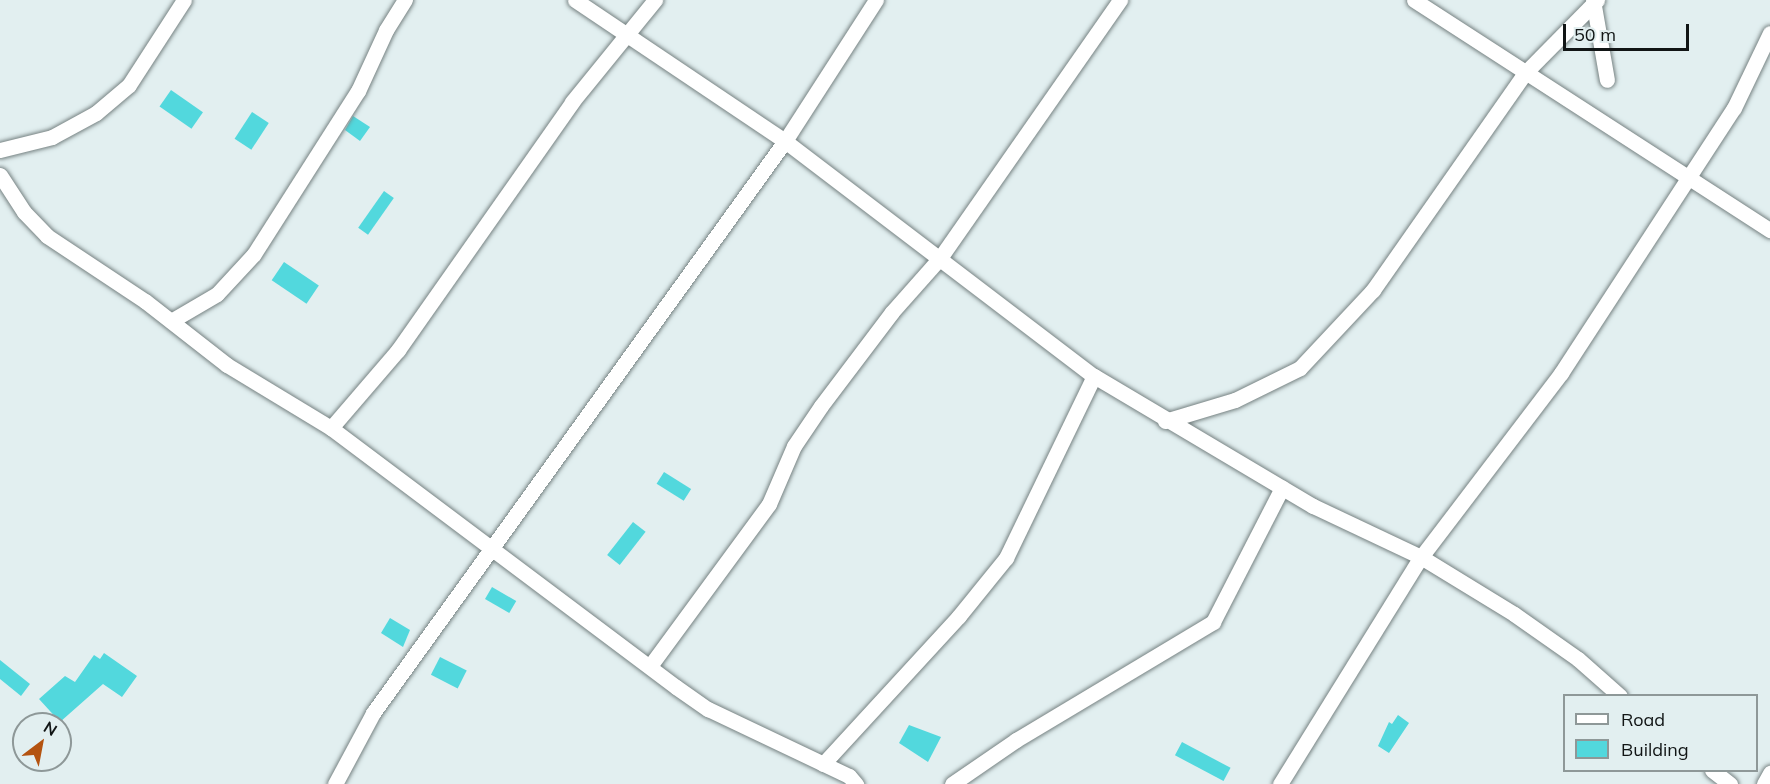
<!DOCTYPE html>
<style>
body{margin:0}
#map{position:relative;width:1770px;height:784px;overflow:hidden;background:#e2eff0;font-family:Mulish,sans-serif}
div>[style]{position:absolute}
.building>*{inset:0;background:#52d8dd;transform-origin:0 0}
.roads{filter:drop-shadow(0 0 2px #768282) drop-shadow(0 0 2px #768282)}
.street>*{height:15px;margin:-7.5px;padding:0 7.5px;transform-origin:7.5px;border-radius:7.5px;background:#fff}
span{translate:-50% -50%;white-space:nowrap;text-align:center;line-height:1.15;-webkit-text-stroke:4.5px #e2eff0;paint-order:stroke}
.legend{position:absolute;left:1563px;top:694px;width:195px;height:78px;box-sizing:border-box;background:#e2eff0;border:2px solid #8e9898;margin:0;padding:8px 10px;list-style:none;font-size:18px;color:#111515}
.legend li{display:flex;align-items:center;gap:12px;height:30px}
.legend b{width:30px;border:2px solid #8e9898}
.north{position:absolute;left:12px;top:712px;width:60px;height:60px;box-sizing:border-box;background:#e2eff0;border:2px solid #8e9898;border-radius:50%;rotate:32deg;font-size:16px;font-weight:700;line-height:24px;text-align:center;color:#111515}
.north::after{content:'';display:block;margin:auto;width:21px;height:27px;background:#b45310;clip-path:polygon(50% 0,100% 100%,50% 72%,0 100%)}
.scale{position:absolute;left:1563px;top:24px;width:126px;height:27px;box-sizing:border-box;border:3px solid #111515;border-top:0;padding-left:8px;font-size:18px;line-height:21px;white-space:nowrap;color:#111515;-webkit-text-stroke:4px #e2eff0;paint-order:stroke}
</style>
<div id="map">
<div class="building">
<div style="left:171px;top:90px;width:39px;height:20px;rotate:35deg"></div>
<div style="left:252px;top:112px;width:20px;height:32px;rotate:33deg"></div>
<div style="clip-path:polygon(353px 116px,370px 127px,360px 141px,345px 130px)"></div>
<div style="left:384px;top:191px;width:12px;height:45px;rotate:35deg"></div>
<div style="left:284px;top:262px;width:42px;height:22px;rotate:34deg"></div>
<div style="left:664px;top:472px;width:32px;height:14px;rotate:32deg"></div>
<div style="left:633px;top:522px;width:16px;height:42px;rotate:38deg"></div>
<div style="left:492px;top:587px;width:28px;height:14px;rotate:30deg"></div>
<div style="clip-path:polygon(390px 618px,410px 630px,403px 647px,381px 633px)"></div>
<div style="clip-path:polygon(104px 653px,137px 676px,122px 697px,103px 684px,60px 722px,39px 699px,65px 676px,75px 682px,94px 655px,100px 659px)"></div>
<div style="left:440px;top:657px;width:30px;height:20px;rotate:27deg"></div>
<div style="clip-path:polygon(0 660px,30px 684px,21px 696px,0 679px)"></div>
<div style="clip-path:polygon(1398px 715px,1409px 723px,1389px 753px,1378px 746px,1389px 722px,1392px 724px)"></div>
<div style="clip-path:polygon(909px 725px,941px 737px,928px 762px,899px 743px)"></div>
<div style="left:1182px;top:742px;width:55px;height:15px;rotate:28deg"></div>
</div>
<div class="roads">
<div class="street">
<div style="left:575px;top:0;width:253px;rotate:33.9deg"></div>
<div style="left:785px;top:141px;width:388px;rotate:37.3deg"></div>
<div style="left:1094px;top:376px;width:255px;rotate:30.7deg"></div>
<div style="left:1313px;top:506px;width:119px;rotate:25.3deg"></div>
<div style="left:1421px;top:557px;width:109px;rotate:31.5deg"></div>
<div style="left:1514px;top:614px;width:78px;rotate:35.1deg"></div>
<div style="left:1578px;top:659px;width:56px;rotate:41.4deg"></div>
<div style="left:1414px;top:0;width:424px;rotate:32.9deg"></div>
<div style="left:1593px;top:0;width:81px;rotate:80.1deg"></div>
<div style="left:0;top:150px;width:54px;rotate:-14deg"></div>
<div style="left:52px;top:137px;width:50px;rotate:-28.6deg"></div>
<div style="left:96px;top:113px;width:43px;rotate:-40.3deg"></div>
<div style="left:129px;top:85px;width:101px;rotate:-57.1deg"></div>
<div style="left:0;top:175px;width:44px;rotate:57deg"></div>
<div style="left:24px;top:212px;width:33px;rotate:46deg"></div>
<div style="left:47px;top:236px;width:118px;rotate:33.6deg"></div>
<div style="left:145px;top:301px;width:104px;rotate:38deg"></div>
<div style="left:227px;top:365px;width:122px;rotate:31.2deg"></div>
<div style="left:331px;top:428px;width:431px;rotate:36.9deg"></div>
<div style="left:676px;top:687px;width:39px;rotate:35deg"></div>
<div style="left:708px;top:709px;width:156px;rotate:25.4deg"></div>
<div style="left:849px;top:776px;width:11px;rotate:49deg"></div>
<div style="left:171px;top:321px;width:53px;rotate:-30.4deg"></div>
<div style="left:217px;top:294px;width:54px;rotate:-47.2deg"></div>
<div style="left:254px;top:254px;width:193px;rotate:-57.5deg"></div>
<div style="left:358px;top:91px;width:67px;rotate:-65.3deg"></div>
<div style="left:386px;top:30px;width:36px;rotate:-58deg"></div>
<div style="left:1165px;top:421px;width:73px;rotate:-16.7deg"></div>
<div style="left:1235px;top:400px;width:72px;rotate:-26.2deg"></div>
<div style="left:1300px;top:368px;width:107px;rotate:-46.9deg"></div>
<div style="left:1373px;top:290px;width:264px;rotate:-55deg"></div>
<div style="left:1524px;top:74px;width:104px;rotate:-45.4deg"></div>
<div style="left:331px;top:428px;width:103px;rotate:-49.3deg"></div>
<div style="left:398px;top:350px;width:303px;rotate:-54.9deg"></div>
<div style="left:572px;top:102px;width:132px;rotate:-50.9deg"></div>
<div style="left:650px;top:666px;width:201px;rotate:-53.7deg"></div>
<div style="left:769px;top:504px;width:63px;rotate:-66.7deg"></div>
<div style="left:794px;top:446px;width:48px;rotate:-56deg"></div>
<div style="left:821px;top:406px;width:118px;rotate:-52.9deg"></div>
<div style="left:892px;top:312px;width:72px;rotate:-48.4deg"></div>
<div style="left:940px;top:258px;width:315px;rotate:-55.1deg"></div>
<div style="left:823px;top:764px;width:201px;rotate:-47.4deg"></div>
<div style="left:959px;top:616px;width:75px;rotate:-51deg"></div>
<div style="left:1006px;top:558px;width:202px;rotate:-64.2deg"></div>
<div style="left:1712px;top:770px;width:23px;rotate:38deg"></div>
<div style="left:335px;top:784px;width:81px;rotate:-61.8deg"></div>
<div style="left:373px;top:713px;width:705px;rotate:-54.24deg"></div>
<div style="left:785px;top:141px;width:168px;rotate:-57.2deg"></div>
<div style="left:952px;top:784px;width:78px;rotate:-34.5deg"></div>
<div style="left:1016px;top:740px;width:230px;rotate:-30.9deg"></div>
<div style="left:1213px;top:622px;width:151px;rotate:-62.8deg"></div>
<div style="left:1280px;top:784px;width:267px;rotate:-58.2deg"></div>
<div style="left:1421px;top:557px;width:231px;rotate:-52.7deg"></div>
<div style="left:1561px;top:373px;width:316px;rotate:-56.9deg"></div>
<div style="left:1734px;top:108px;width:83px;rotate:-64.4deg"></div>
<div style="left:1764px;top:784px;width:13px;rotate:-61deg"></div>
</div>
</div>
<ul class="legend">
<li><b style="height:8px;background:#fff"></b>Road</li>
<li><b style="height:16px;background:#52d8dd"></b>Building</li>
</ul>
<div class="north">N</div>
<div class="scale">50 m</div>
</div>
